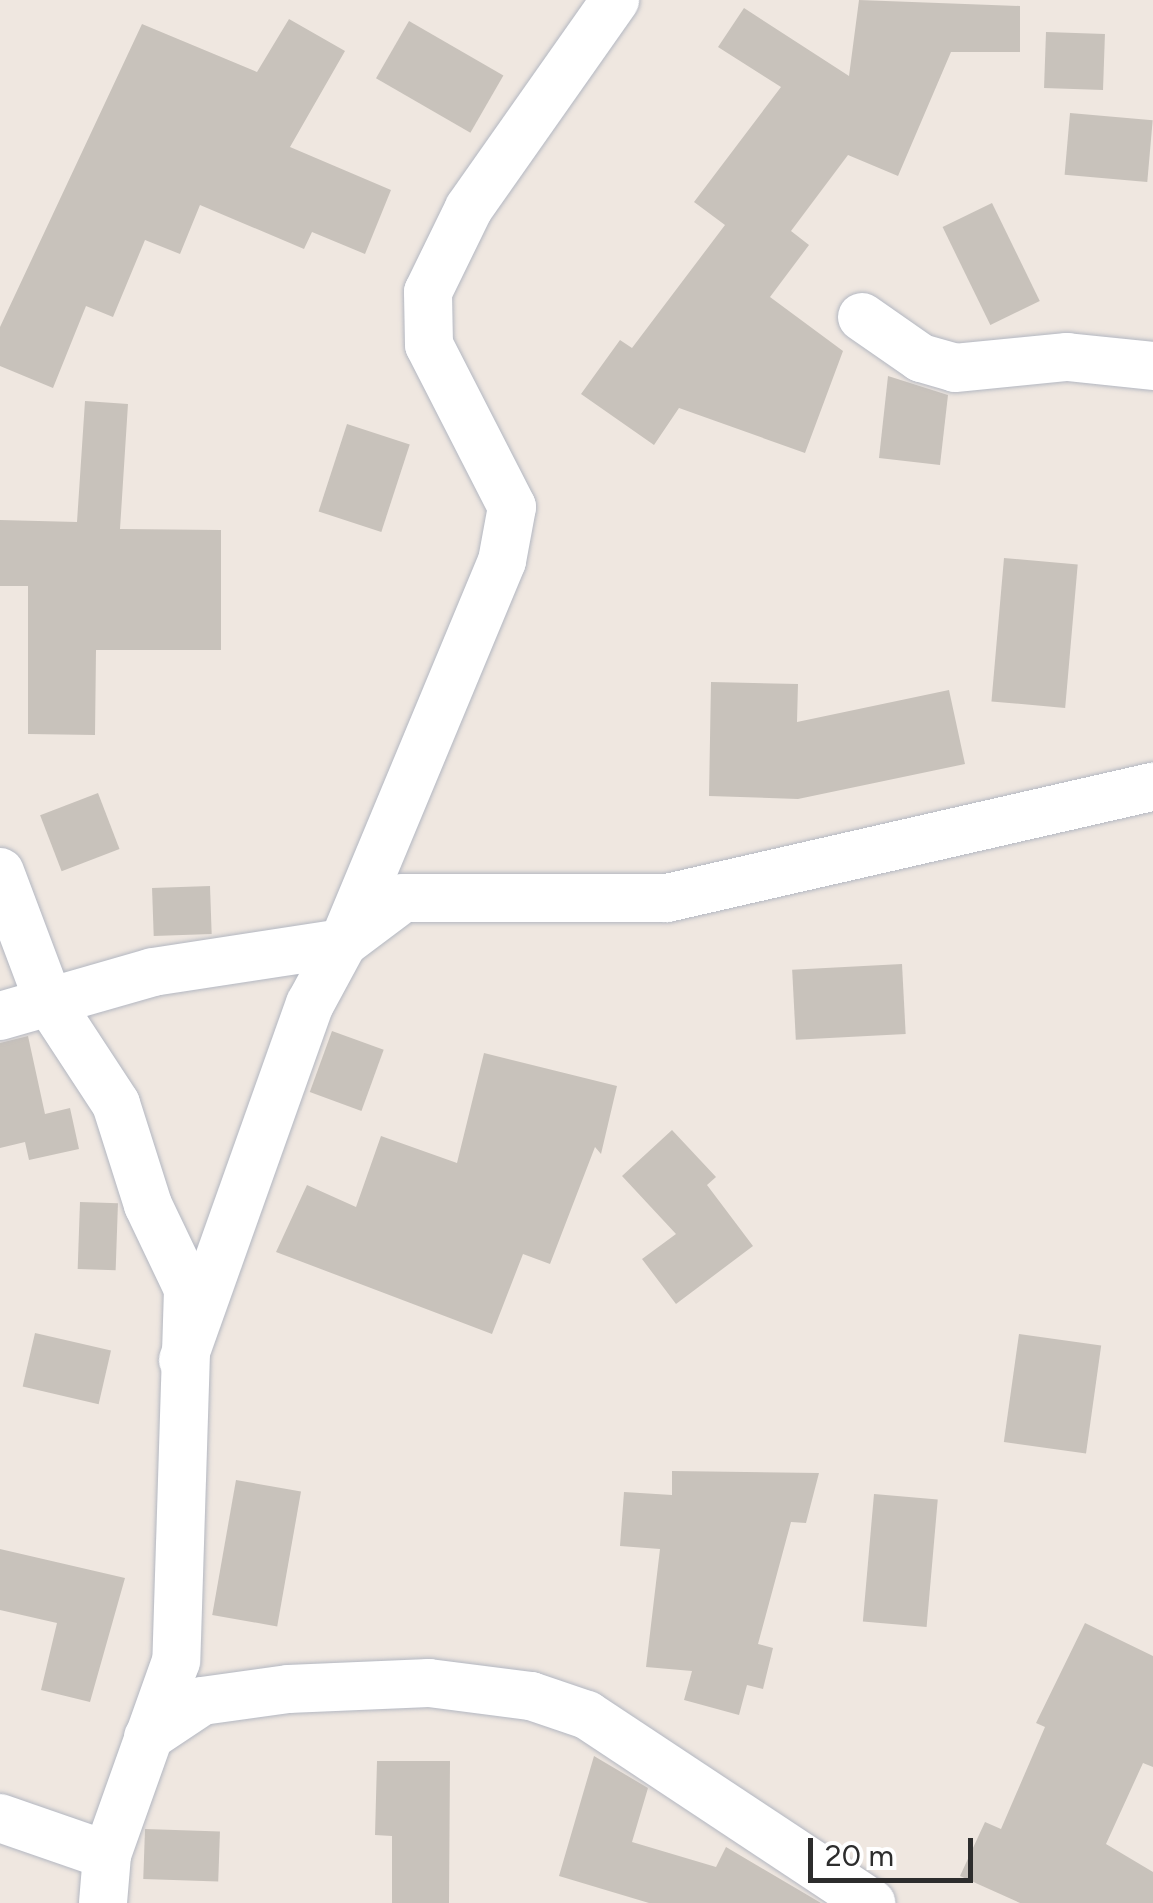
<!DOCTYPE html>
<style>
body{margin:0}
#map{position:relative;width:1153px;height:1903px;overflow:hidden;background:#efe7e0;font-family:Figtree,sans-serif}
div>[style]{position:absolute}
.building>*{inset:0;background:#c8c2bb;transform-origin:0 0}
.roads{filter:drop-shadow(0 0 2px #b3b7c1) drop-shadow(0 0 2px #b3b7c1)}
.street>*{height:48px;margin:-24px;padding:0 24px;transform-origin:24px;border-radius:24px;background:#fff}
span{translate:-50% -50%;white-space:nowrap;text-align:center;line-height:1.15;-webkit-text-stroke:8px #fff;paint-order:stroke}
.scale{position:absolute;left:808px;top:1838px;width:165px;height:45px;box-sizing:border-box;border:5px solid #2d2d2d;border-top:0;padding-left:12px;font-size:30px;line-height:35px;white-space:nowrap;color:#2d2d2d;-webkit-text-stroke:8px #fff;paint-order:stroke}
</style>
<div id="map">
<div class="building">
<div style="clip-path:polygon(859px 0,1020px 6px,1020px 52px,951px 52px,898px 176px,848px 155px,791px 231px,809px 245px,770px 297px,843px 351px,805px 453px,679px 408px,654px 445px,581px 394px,620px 340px,632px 348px,725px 225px,694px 202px,781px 87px,718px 47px,744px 8px,849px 76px)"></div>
<div style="clip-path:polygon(289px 19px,345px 51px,290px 147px,391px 190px,365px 254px,312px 232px,304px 249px,200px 205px,180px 254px,145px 240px,113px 317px,86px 306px,53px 388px,0 366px,0 327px,142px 24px,257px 72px)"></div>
<div style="left:409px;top:21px;width:109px;height:66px;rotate:30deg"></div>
<div style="left:1046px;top:32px;width:59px;height:56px;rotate:2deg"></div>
<div style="left:1070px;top:113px;width:83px;height:62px;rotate:5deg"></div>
<div style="left:992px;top:203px;width:109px;height:55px;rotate:64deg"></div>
<div style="clip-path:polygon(888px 376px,948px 395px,940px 465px,879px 458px)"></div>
<div style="clip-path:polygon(85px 401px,128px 404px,120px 529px,221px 530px,221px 650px,96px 650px,95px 735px,28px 734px,28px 586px,0 586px,0 520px,77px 522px)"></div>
<div style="left:347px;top:424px;width:66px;height:92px;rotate:18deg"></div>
<div style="left:1004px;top:558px;width:74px;height:144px;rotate:5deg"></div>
<div style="clip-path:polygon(711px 682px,798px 684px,797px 722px,949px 690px,965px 764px,798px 799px,709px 796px)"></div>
<div style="left:98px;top:793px;width:60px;height:62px;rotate:69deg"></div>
<div style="left:210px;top:886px;width:48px;height:58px;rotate:88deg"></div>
<div style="left:902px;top:964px;width:70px;height:110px;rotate:87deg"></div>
<div style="left:332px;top:1031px;width:55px;height:65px;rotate:20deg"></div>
<div style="clip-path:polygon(28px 1036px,45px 1114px,70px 1108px,79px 1149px,29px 1160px,25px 1142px,0 1148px,0 1043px)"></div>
<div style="clip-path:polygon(484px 1053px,617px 1086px,601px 1154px,595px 1147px,550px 1264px,523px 1254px,492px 1334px,276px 1252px,307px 1185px,356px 1207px,381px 1136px,457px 1163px)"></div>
<div style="clip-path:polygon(672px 1130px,716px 1177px,707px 1185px,753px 1246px,676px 1304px,642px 1259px,676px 1234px,622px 1176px)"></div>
<div style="left:80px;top:1202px;width:38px;height:67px;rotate:2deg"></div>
<div style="left:35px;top:1333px;width:78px;height:55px;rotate:13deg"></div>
<div style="left:1019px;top:1334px;width:83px;height:109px;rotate:8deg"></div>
<div style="clip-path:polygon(672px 1471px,819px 1473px,806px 1523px,791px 1522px,758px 1644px,773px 1648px,763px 1689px,747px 1685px,739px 1715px,684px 1700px,692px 1671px,646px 1667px,660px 1549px,620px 1546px,624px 1492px,672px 1495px)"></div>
<div style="left:236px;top:1480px;width:66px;height:137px;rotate:10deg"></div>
<div style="left:874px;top:1494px;width:64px;height:128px;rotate:5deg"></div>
<div style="clip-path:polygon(0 1549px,125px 1578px,90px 1702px,41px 1690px,57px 1623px,0 1610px)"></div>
<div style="clip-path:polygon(1085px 1623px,1153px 1656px,1153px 1767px,1143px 1763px,1106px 1844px,1153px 1872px,1153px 1903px,1020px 1903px,960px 1876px,985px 1822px,1001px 1829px,1045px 1727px,1036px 1723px)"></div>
<div style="clip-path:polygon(594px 1756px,648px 1788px,632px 1842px,716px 1867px,726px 1847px,821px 1903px,649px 1903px,559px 1876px)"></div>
<div style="clip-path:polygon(377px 1761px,450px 1761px,449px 1903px,392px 1903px,392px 1836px,375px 1835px)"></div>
<div style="left:145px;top:1829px;width:75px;height:50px;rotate:2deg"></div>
</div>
<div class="roads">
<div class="street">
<div style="left:862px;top:317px;width:72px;rotate:34.8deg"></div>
<div style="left:921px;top:358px;width:35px;rotate:16deg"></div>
<div style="left:955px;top:368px;width:113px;rotate:-5.6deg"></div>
<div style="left:1067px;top:357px;width:86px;rotate:6deg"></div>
<div style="left:0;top:872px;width:137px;rotate:69.4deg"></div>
<div style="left:48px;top:1000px;width:124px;rotate:56.8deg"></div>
<div style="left:116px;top:1104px;width:106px;rotate:72.4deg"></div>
<div style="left:148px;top:1205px;width:93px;rotate:64.5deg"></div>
<div style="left:188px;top:1289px;width:372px;rotate:91.8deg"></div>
<div style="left:176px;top:1661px;width:206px;rotate:109.6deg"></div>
<div style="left:107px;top:1855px;width:48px;rotate:94.8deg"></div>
<div style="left:0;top:1016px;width:159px;rotate:-16deg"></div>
<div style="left:153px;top:972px;width:192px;rotate:-8.7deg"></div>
<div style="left:343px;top:943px;width:414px;rotate:-67.4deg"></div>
<div style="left:502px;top:561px;width:55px;rotate:-79.5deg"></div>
<div style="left:512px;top:507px;width:182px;rotate:-117.1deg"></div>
<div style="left:429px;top:345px;width:53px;rotate:-91.1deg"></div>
<div style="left:428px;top:292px;width:93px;rotate:-64deg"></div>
<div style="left:469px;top:208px;width:254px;rotate:-54.9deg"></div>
<div style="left:183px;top:1360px;width:378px;rotate:-70.4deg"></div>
<div style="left:310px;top:1004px;width:69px;rotate:-61.6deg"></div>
<div style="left:343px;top:943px;width:75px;rotate:-36.9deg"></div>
<div style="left:403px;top:898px;width:264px"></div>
<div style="left:667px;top:898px;width:499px;rotate:-12.9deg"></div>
<div style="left:148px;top:1737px;width:65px;rotate:-33.7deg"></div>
<div style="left:202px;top:1701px;width:87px;rotate:-7.9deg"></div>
<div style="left:288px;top:1689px;width:141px;rotate:-2.4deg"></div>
<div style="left:429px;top:1683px;width:103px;rotate:7.3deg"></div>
<div style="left:531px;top:1696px;width:59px;rotate:18.7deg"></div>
<div style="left:587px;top:1715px;width:341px;rotate:33.5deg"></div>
<div style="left:0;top:1818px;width:113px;rotate:19.1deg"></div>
</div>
</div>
<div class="scale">20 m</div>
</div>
